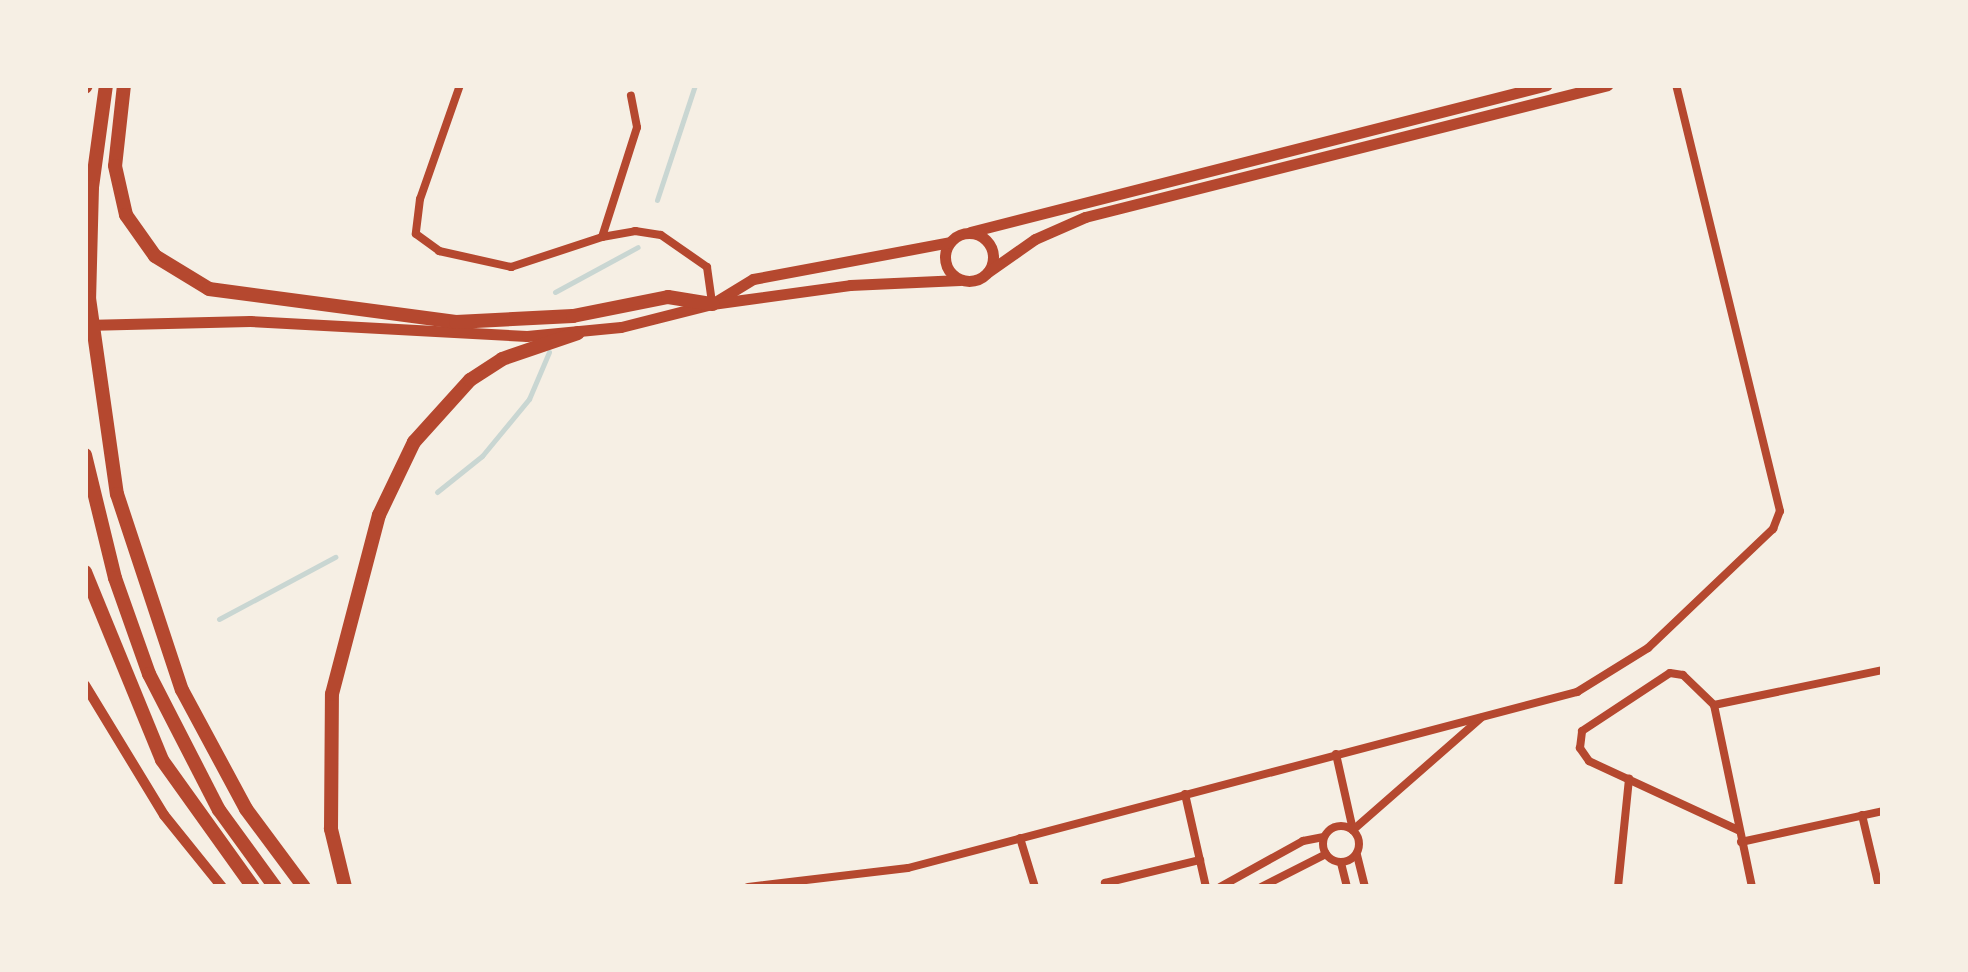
<!DOCTYPE html>
<style>
body{margin:0}
#map{position:relative;width:1968px;height:972px;overflow:hidden;background:#f6efe4;font-family:"Golos Text",sans-serif}
div>[style]{position:absolute}
.stream>*{height:5px;margin:-2.5px;padding:0 2.5px;transform-origin:2.5px;border-radius:2.5px;background:#c9d6d2}
.minor>*{height:8px;margin:-4px;padding:0 4px;transform-origin:4px;border-radius:4px;background:#b5482f}
.minor>.ring{margin:-4px;padding:0;box-sizing:content-box;background:none;border:8px solid #b5482f;border-radius:50%}
.tertiary>*{height:10px;margin:-5px;padding:0 5px;transform-origin:5px;border-radius:5px;background:#b5482f}
.secondary>*{height:11px;margin:-5.5px;padding:0 5.5px;transform-origin:5.5px;border-radius:5.5px;background:#b5482f}
.secondary>.ring{margin:-5.5px;padding:0;box-sizing:content-box;background:none;border:11px solid #b5482f;border-radius:50%}
.motorway>*{height:14px;margin:-7px;padding:0 7px;transform-origin:7px;border-radius:7px;background:#b5482f}
span{translate:-50% -50%;white-space:nowrap;text-align:center;line-height:1.15;-webkit-text-stroke:10px #f6efe4;paint-order:stroke}
.frame{position:absolute;inset:0;border:88px solid #f6efe4;pointer-events:none}
</style>
<div id="map">
<div class="stream">
<div style="left:657px;top:200px;width:121px;rotate:-71.7deg"></div>
<div style="left:555px;top:292px;width:94px;rotate:-28.5deg"></div>
<div style="left:437px;top:492px;width:58px;rotate:-38.7deg"></div>
<div style="left:482px;top:456px;width:74px;rotate:-50.5deg"></div>
<div style="left:529px;top:399px;width:51px;rotate:-66.9deg"></div>
<div style="left:219px;top:619px;width:132px;rotate:-28.1deg"></div>
</div>
<div class="minor">
<div style="left:460px;top:85px;width:121px;rotate:109.3deg"></div>
<div style="left:420px;top:199px;width:35px;rotate:97deg"></div>
<div style="left:416px;top:234px;width:29px;rotate:36deg"></div>
<div style="left:439px;top:251px;width:74px;rotate:12.5deg"></div>
<div style="left:511px;top:267px;width:96px;rotate:-18.2deg"></div>
<div style="left:602px;top:237px;width:34px;rotate:-10deg"></div>
<div style="left:635px;top:231px;width:26px;rotate:9deg"></div>
<div style="left:661px;top:235px;width:56px;rotate:34.8deg"></div>
<div style="left:707px;top:267px;width:37px;rotate:82deg"></div>
<div style="left:602px;top:237px;width:115px;rotate:-72.3deg"></div>
<div style="left:637px;top:127px;width:32px;rotate:-101deg"></div>
<div style="left:1714px;top:705px;width:186px;rotate:78.2deg"></div>
<div style="left:1336px;top:754px;width:78px;rotate:77.4deg"></div>
<div style="left:1185px;top:794px;width:95px;rotate:77.3deg"></div>
<div style="left:1862px;top:815px;width:74px;rotate:76.7deg"></div>
<div class="ring" style="left:1323px;top:826px;width:28px;height:28px"></div>
<div style="left:1353px;top:830px;width:170px;rotate:-41.2deg"></div>
<div style="left:1738px;top:830px;width:164px;rotate:-155.2deg"></div>
<div style="left:1589px;top:761px;width:16px;rotate:-125deg"></div>
<div style="left:1580px;top:748px;width:17px;rotate:-83deg"></div>
<div style="left:1582px;top:731px;width:105px;rotate:-33.4deg"></div>
<div style="left:1670px;top:673px;width:13px;rotate:9deg"></div>
<div style="left:1683px;top:675px;width:43px;rotate:44.1deg"></div>
<div style="left:1714px;top:705px;width:173px;rotate:-11.7deg"></div>
<div style="left:1020px;top:838px;width:51px;rotate:73deg"></div>
<div style="left:1741px;top:842px;width:145px;rotate:-12.3deg"></div>
<div style="left:1357px;top:855px;width:33px;rotate:76deg"></div>
<div style="left:1341px;top:863px;width:25px;rotate:76deg"></div>
<div style="left:748px;top:887px;width:161px;rotate:-6.8deg"></div>
<div style="left:908px;top:868px;width:692px;rotate:-14.74deg"></div>
<div style="left:1577px;top:692px;width:84px;rotate:-31.8deg"></div>
<div style="left:1648px;top:648px;width:173px;rotate:-43.6deg"></div>
<div style="left:1773px;top:529px;width:19px;rotate:-69deg"></div>
<div style="left:1780px;top:511px;width:439px;rotate:-103.7deg"></div>
<div style="left:1108px;top:887px;width:5px;rotate:-127deg"></div>
<div style="left:1105px;top:883px;width:98px;rotate:-13.6deg"></div>
<div style="left:1220px;top:887px;width:95px;rotate:-29deg"></div>
<div style="left:1303px;top:841px;width:21px;rotate:-11deg"></div>
<div style="left:1261px;top:887px;width:73px;rotate:-26.9deg"></div>
<div style="left:1618px;top:887px;width:109px;rotate:-84.2deg"></div>
</div>
<div class="tertiary">
<div style="left:85px;top:685px;width:152px;rotate:58.7deg"></div>
<div style="left:164px;top:815px;width:92px;rotate:51.1deg"></div>
</div>
<div class="secondary">
<div style="left:970px;top:232px;width:595px;rotate:-14.29deg"></div>
<div class="ring" style="left:945px;top:233px;width:37px;height:37px"></div>
<div style="left:988px;top:272px;width:57px;rotate:-35.1deg"></div>
<div style="left:1035px;top:239px;width:55px;rotate:-23.7deg"></div>
<div style="left:1085px;top:217px;width:539px;rotate:-14.17deg"></div>
<div style="left:712px;top:304px;width:48px;rotate:-31.4deg"></div>
<div style="left:753px;top:279px;width:200px;rotate:-10.6deg"></div>
<div style="left:85px;top:325px;width:165px;rotate:-1.4deg"></div>
<div style="left:250px;top:321px;width:277px;rotate:3.1deg"></div>
<div style="left:527px;top:336px;width:94px;rotate:-5.5deg"></div>
<div style="left:621px;top:327px;width:94px;rotate:-14.2deg"></div>
<div style="left:712px;top:304px;width:139px;rotate:-7.8deg"></div>
<div style="left:850px;top:285px;width:110px;rotate:-2.6deg"></div>
</div>
<div class="motorway">
<div style="left:106px;top:85px;width:103px;rotate:97.8deg"></div>
<div style="left:92px;top:187px;width:111px;rotate:91.5deg"></div>
<div style="left:89px;top:298px;width:198px;rotate:81.9deg"></div>
<div style="left:117px;top:494px;width:206px;rotate:71.7deg"></div>
<div style="left:182px;top:690px;width:135px;rotate:61.7deg"></div>
<div style="left:246px;top:809px;width:97px;rotate:53.4deg"></div>
<div style="left:124px;top:85px;width:81px;rotate:96.3deg"></div>
<div style="left:115px;top:166px;width:50px;rotate:77.3deg"></div>
<div style="left:126px;top:215px;width:50px;rotate:54.7deg"></div>
<div style="left:155px;top:256px;width:63px;rotate:31.4deg"></div>
<div style="left:209px;top:289px;width:249px;rotate:7.6deg"></div>
<div style="left:456px;top:322px;width:117px;rotate:-2.9deg"></div>
<div style="left:573px;top:316px;width:97px;rotate:-11.3deg"></div>
<div style="left:668px;top:297px;width:45px;rotate:9deg"></div>
<div style="left:85px;top:87px;width:2px;rotate:-63deg"></div>
<div style="left:85px;top:455px;width:127px;rotate:76.3deg"></div>
<div style="left:115px;top:578px;width:102px;rotate:70.5deg"></div>
<div style="left:149px;top:674px;width:153px;rotate:62.8deg"></div>
<div style="left:219px;top:810px;width:95px;rotate:54deg"></div>
<div style="left:85px;top:572px;width:203px;rotate:67.7deg"></div>
<div style="left:162px;top:760px;width:156px;rotate:54.4deg"></div>
<div style="left:345px;top:887px;width:60px;rotate:-103.6deg"></div>
<div style="left:331px;top:829px;width:135px;rotate:-89.6deg"></div>
<div style="left:332px;top:694px;width:185px;rotate:-75.3deg"></div>
<div style="left:379px;top:515px;width:81px;rotate:-64.4deg"></div>
<div style="left:414px;top:442px;width:84px;rotate:-47.9deg"></div>
<div style="left:470px;top:380px;width:38px;rotate:-33deg"></div>
<div style="left:502px;top:359px;width:80px;rotate:-18.9deg"></div>
</div>
<div class="frame"></div>
</div>
